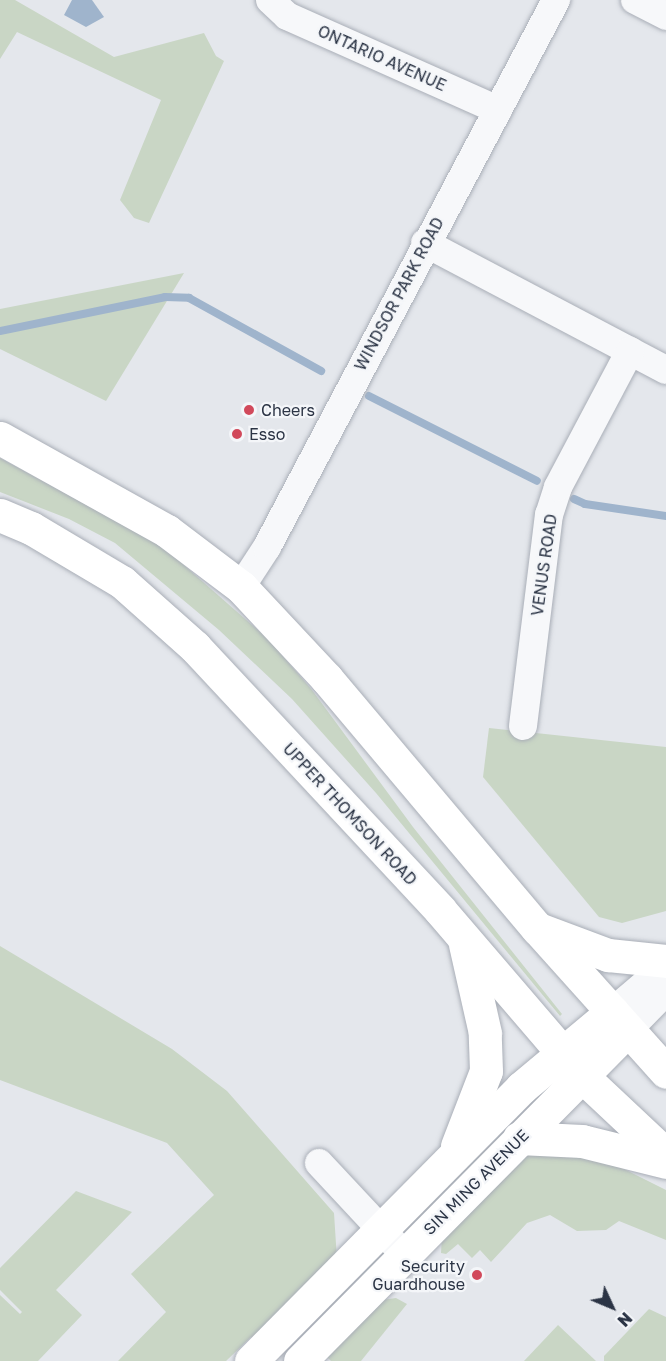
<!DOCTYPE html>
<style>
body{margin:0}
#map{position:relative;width:666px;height:1361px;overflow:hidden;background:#e4e7ec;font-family:"Golos Text",sans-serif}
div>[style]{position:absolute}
.green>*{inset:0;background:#c9d6c5}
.water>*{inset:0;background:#9fb4cc}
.stream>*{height:8px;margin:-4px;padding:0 4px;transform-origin:4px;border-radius:4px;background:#9fb4cc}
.roads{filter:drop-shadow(0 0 2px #a9aeb7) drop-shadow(0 0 2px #a9aeb7)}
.minor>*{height:28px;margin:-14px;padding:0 14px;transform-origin:14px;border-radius:14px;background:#f7f8fa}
.major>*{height:33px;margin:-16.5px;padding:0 16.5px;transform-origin:16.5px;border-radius:16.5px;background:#fff}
.dots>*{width:16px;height:16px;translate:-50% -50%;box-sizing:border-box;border:3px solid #f4f6f9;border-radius:50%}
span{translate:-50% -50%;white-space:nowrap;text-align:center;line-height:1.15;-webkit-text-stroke:4.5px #f4f6f9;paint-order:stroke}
.street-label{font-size:16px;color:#2b3445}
.poi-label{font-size:16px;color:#2b3445}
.left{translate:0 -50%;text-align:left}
.right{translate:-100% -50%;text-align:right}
.north{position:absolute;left:582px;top:1277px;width:60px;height:60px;-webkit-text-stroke:4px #f4f6f9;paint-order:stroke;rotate:134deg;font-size:16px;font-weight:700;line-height:24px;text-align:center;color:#2b3445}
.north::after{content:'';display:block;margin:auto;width:21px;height:27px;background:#2b3445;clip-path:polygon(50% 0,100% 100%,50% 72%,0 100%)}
</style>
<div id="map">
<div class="green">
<div style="clip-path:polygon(0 0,15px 0,114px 57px,204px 33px,216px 56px,224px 61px,149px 223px,134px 218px,120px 200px,161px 100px,17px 32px,0 59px)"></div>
<div style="clip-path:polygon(184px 273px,106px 401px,0 349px,0 309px)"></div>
<div style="clip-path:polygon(0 458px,161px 545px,269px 640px,312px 690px,413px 827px,562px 1014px,560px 1016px,376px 793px,292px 699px,219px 630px,115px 543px,69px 519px,0 492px)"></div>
<div style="clip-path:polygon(489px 728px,666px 747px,666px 911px,622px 923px,599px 917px,483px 777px)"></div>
<div style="clip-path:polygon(0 946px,172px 1049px,227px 1091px,334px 1213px,338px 1275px,262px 1349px,251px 1337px,226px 1361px,118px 1361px,166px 1312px,131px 1274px,214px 1195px,167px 1143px,0 1080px)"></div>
<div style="clip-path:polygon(586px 1150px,666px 1190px,666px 1240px,619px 1221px,606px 1230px,577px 1231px,550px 1215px,527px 1223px,491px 1262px,480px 1250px,472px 1258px,458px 1244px,446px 1254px,441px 1253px,442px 1236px,524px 1152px)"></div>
<div style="clip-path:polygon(76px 1191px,132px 1212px,56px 1290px,82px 1315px,38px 1361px,0 1361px,0 1295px,20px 1314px,22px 1312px,0 1290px,0 1268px)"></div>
<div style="clip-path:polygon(396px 1298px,407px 1304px,361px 1361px,331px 1361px,326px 1356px,382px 1300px)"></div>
<div style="clip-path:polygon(649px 1309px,666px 1317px,666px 1361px,604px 1361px,604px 1356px)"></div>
<div style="clip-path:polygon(558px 1325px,596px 1361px,524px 1361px)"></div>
</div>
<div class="water">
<div style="clip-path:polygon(72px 0,92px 0,104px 17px,86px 27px,64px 15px)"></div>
</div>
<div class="stream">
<div style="left:0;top:331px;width:168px;rotate:-11.6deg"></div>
<div style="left:165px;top:297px;width:24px;rotate:2deg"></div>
<div style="left:189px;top:298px;width:151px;rotate:28.9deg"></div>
<div style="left:369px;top:396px;width:188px;rotate:26.8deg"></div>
<div style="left:574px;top:499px;width:12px;rotate:24deg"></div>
<div style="left:585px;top:504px;width:82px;rotate:8.4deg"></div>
</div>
<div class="roads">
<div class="minor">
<div style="left:270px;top:0;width:23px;rotate:43deg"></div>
<div style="left:287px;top:16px;width:231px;rotate:24deg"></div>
<div style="left:635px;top:0;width:35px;rotate:27deg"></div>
<div style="left:425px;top:243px;width:272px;rotate:27.8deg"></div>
<div style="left:241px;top:587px;width:48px;rotate:-57deg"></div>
<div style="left:267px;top:547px;width:619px;rotate:-62.15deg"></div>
<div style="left:523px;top:726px;width:213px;rotate:-83deg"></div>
<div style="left:549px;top:515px;width:29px;rotate:-72deg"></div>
<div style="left:558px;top:487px;width:154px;rotate:-62.1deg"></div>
<div style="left:612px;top:1012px;width:71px;rotate:-40.4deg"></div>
<div style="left:628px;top:1030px;width:54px;rotate:-45.7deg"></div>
<div style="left:319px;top:1163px;width:125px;rotate:47deg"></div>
</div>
<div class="major">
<div style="left:0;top:438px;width:191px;rotate:29.1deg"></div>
<div style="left:167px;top:531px;width:93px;rotate:37.1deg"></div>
<div style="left:241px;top:587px;width:126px;rotate:46.9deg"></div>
<div style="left:327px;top:679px;width:326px;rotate:49.9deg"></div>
<div style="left:537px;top:928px;width:193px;rotate:48.1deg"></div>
<div style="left:0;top:515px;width:34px;rotate:23deg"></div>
<div style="left:31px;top:528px;width:106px;rotate:30.7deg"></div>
<div style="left:122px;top:582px;width:98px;rotate:41.7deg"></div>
<div style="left:195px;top:647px;width:359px;rotate:47deg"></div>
<div style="left:440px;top:910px;width:220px;rotate:49.4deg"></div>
<div style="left:583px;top:1077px;width:114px;rotate:43.2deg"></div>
<div style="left:541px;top:930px;width:72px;rotate:20.5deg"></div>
<div style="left:608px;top:955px;width:58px;rotate:5.9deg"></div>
<div style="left:519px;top:1138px;width:63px;rotate:2.7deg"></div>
<div style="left:582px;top:1141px;width:87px;rotate:14deg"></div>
<div style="left:457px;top:1146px;width:80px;rotate:-68.9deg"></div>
<div style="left:486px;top:1071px;width:38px;rotate:-92deg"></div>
<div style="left:485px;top:1033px;width:91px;rotate:-102.7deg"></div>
<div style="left:251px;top:1361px;width:384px;rotate:-45.3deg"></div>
<div style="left:521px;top:1088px;width:119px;rotate:-39.9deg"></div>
<div style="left:300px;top:1361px;width:466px;rotate:-45.3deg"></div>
</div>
</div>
<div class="dots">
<div style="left:249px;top:410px;background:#d1495b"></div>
<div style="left:237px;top:434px;background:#d1495b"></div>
<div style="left:477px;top:1275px;background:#d1495b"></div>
</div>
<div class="street-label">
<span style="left:382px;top:58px;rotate:24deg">ONTARIO AVENUE</span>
<span style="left:399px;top:294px;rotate:-62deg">WINDSOR PARK ROAD</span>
<span style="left:544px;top:565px;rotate:-82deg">VENUS ROAD</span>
<span style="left:350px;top:814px;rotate:47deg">UPPER THOMSON ROAD</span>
<span style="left:476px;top:1182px;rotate:-45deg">SIN MING AVENUE</span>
</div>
<div class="poi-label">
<span class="left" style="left:261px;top:410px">Cheers</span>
<span class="left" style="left:249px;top:434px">Esso</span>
<span class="right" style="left:465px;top:1275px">Security<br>Guardhouse</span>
</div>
<div class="north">N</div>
</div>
